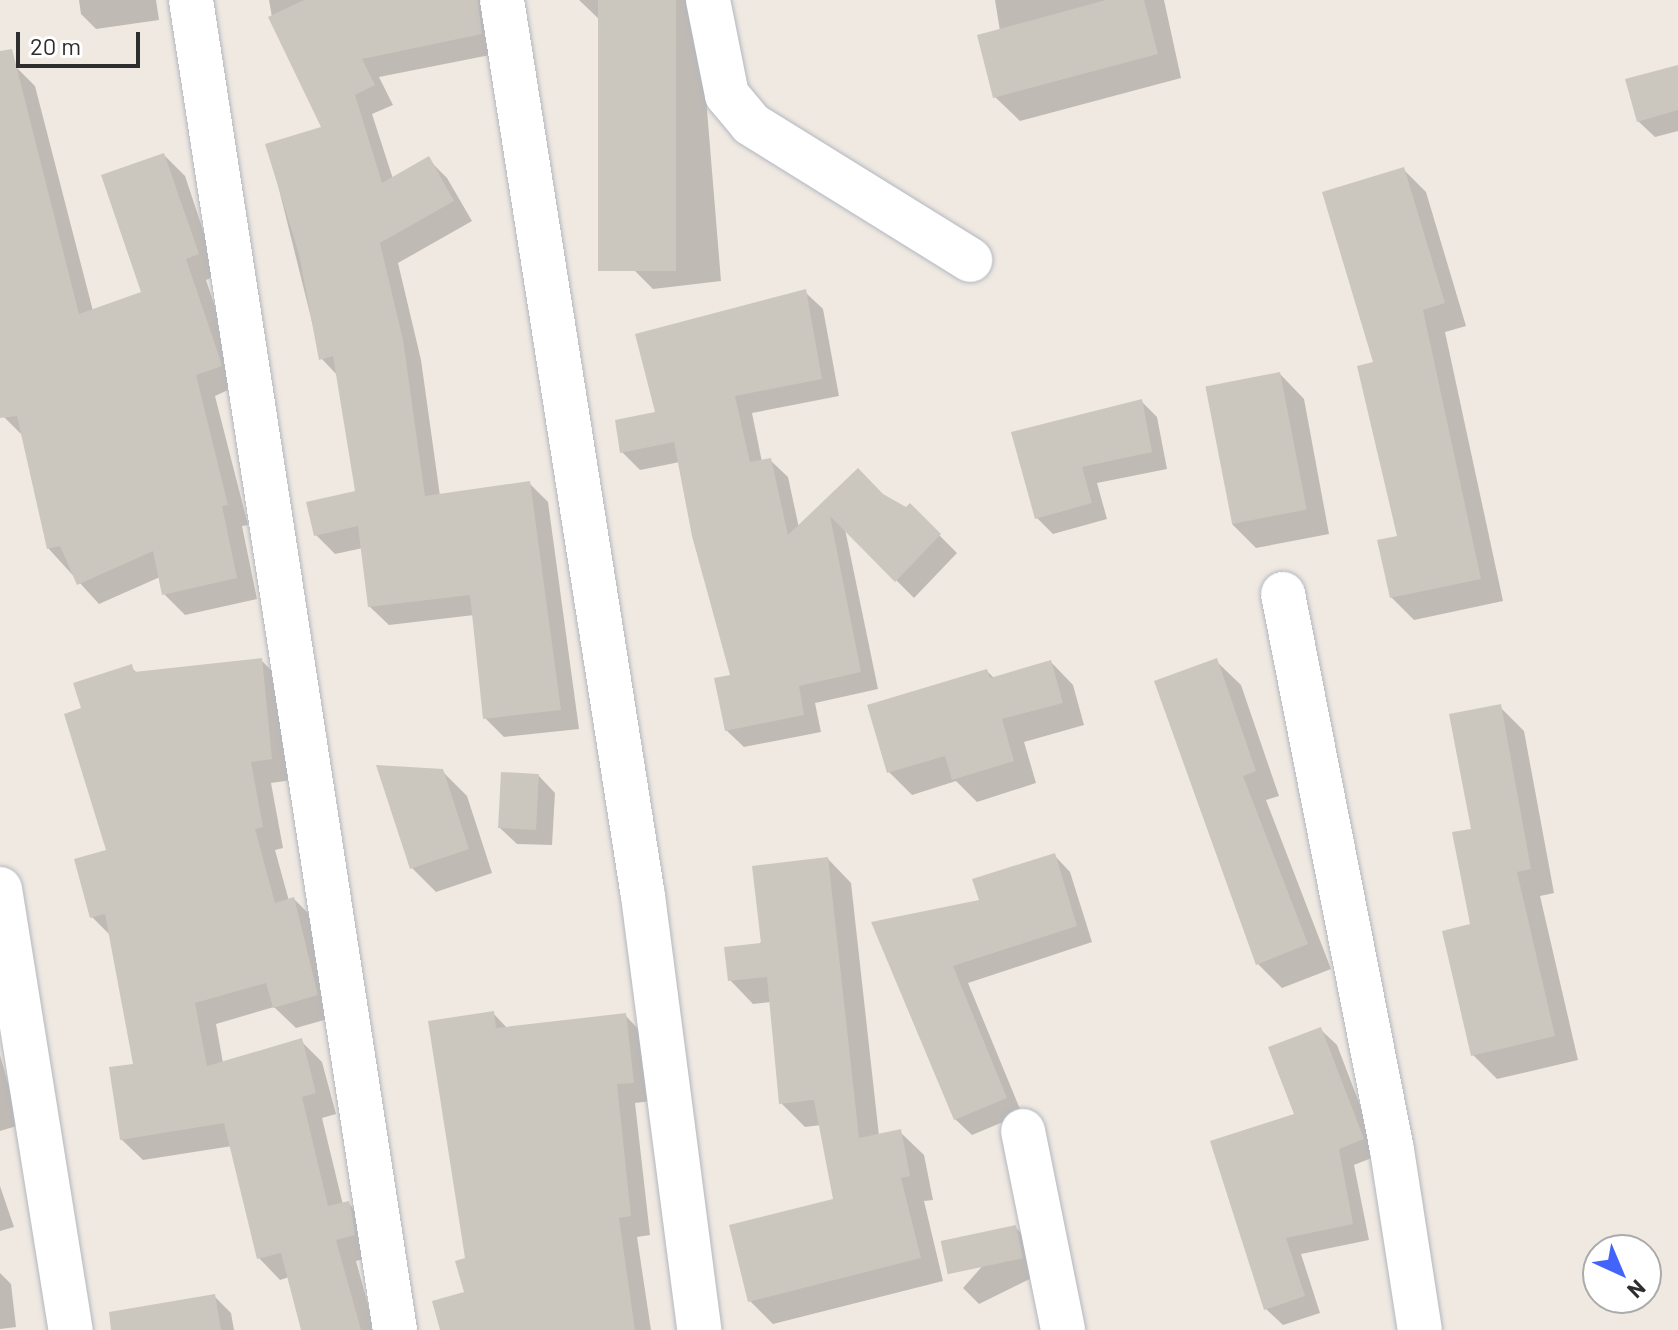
<!DOCTYPE html>
<style>
body{margin:0}
#map{position:relative;width:1678px;height:1330px;overflow:hidden;background:#efe9e1;font-family:Barlow,sans-serif}
div>[style]{position:absolute}
.shadow>*{inset:0;background:#0003}
.building>*{inset:0;background:#cbc7bf;transform-origin:0 0}
.roads{filter:drop-shadow(0 0 2px #b4b7c1) drop-shadow(0 0 2px #b4b7c1)}
.minor>*{height:44px;margin:-22px;padding:0 22px;transform-origin:22px;border-radius:22px;background:#fff}
span{translate:-50% -50%;white-space:nowrap;text-align:center;line-height:1.15;-webkit-text-stroke:6px #fff;paint-order:stroke}
.north{position:absolute;left:1582px;top:1234px;width:80px;height:80px;box-sizing:border-box;background:#fff;border:2px solid #ababab;border-radius:50%;rotate:136deg;font-size:22px;font-weight:700;line-height:32px;text-align:center;color:#2e2e2e}
.north::after{content:'';display:block;margin:auto;width:28px;height:36px;background:#4264fb;clip-path:polygon(50% 0,100% 100%,50% 72%,0 100%)}
.scale{position:absolute;left:16px;top:32px;width:124px;height:36px;box-sizing:border-box;border:4px solid #2e2e2e;border-top:0;padding-left:10px;font-size:24px;line-height:28px;white-space:nowrap;color:#2e2e2e;-webkit-text-stroke:6px #fff;paint-order:stroke}
</style>
<div id="map">
<div class="shadow">
<div style="clip-path:polygon(79px 0,156px 0,159px 20px,96px 29px,81px 14px)"></div>
<div style="clip-path:polygon(269px 0,495px 0,500px 53px,379px 77px,393px 105px,372px 114px,393px 179px,428px 159px,447px 178px,472px 221px,398px 263px,421px 360px,440px 496px,529px 483px,548px 502px,579px 729px,504px 737px,485px 718px,474px 615px,389px 625px,369px 606px,363px 548px,335px 554px,316px 535px,357px 493px,338px 376px,321px 358px,268px 145px,324px 128px,273px 23px)"></div>
<div style="clip-path:polygon(579px 0,698px 0,721px 281px,653px 289px,632px 268px,602px 22px)"></div>
<div style="clip-path:polygon(995px 0,1164px 0,1181px 78px,1020px 121px,995px 97px,1000px 31px)"></div>
<div style="clip-path:polygon(14px 65px,35px 86px,93px 311px,143px 294px,164px 155px,185px 176px,218px 275px,206px 280px,241px 384px,215px 396px,248px 525px,242px 526px,257px 599px,185px 615px,164px 594px,160px 577px,99px 604px,48px 548px,24px 437px,4px 417px,0 391px,0 68px)"></div>
<div style="clip-path:polygon(1678px 67px,1678px 131px,1655px 137px,1638px 121px)"></div>
<div style="clip-path:polygon(1403px 169px,1426px 192px,1466px 326px,1445px 332px,1503px 601px,1414px 620px,1391px 597px,1399px 538px,1376px 364px)"></div>
<div style="clip-path:polygon(805px 292px,823px 309px,839px 396px,752px 413px,762px 462px,770px 460px,788px 477px,799px 528px,858px 471px,883px 496px,906px 510px,910px 506px,957px 553px,914px 598px,845px 529px,878px 689px,815px 703px,821px 732px,744px 747px,726px 730px,732px 676px,680px 462px,640px 470px,622px 452px,658px 414px)"></div>
<div style="clip-path:polygon(1280px 374px,1304px 399px,1329px 534px,1256px 548px,1232px 524px)"></div>
<div style="clip-path:polygon(1141px 401px,1157px 417px,1167px 469px,1097px 483px,1107px 519px,1053px 534px,1037px 518px)"></div>
<div style="clip-path:polygon(261px 660px,282px 681px,292px 780px,271px 783px,283px 848px,275px 850px,289px 901px,294px 899px,315px 920px,338px 1016px,296px 1028px,274px 1007px,216px 1024px,223px 1063px,301px 1041px,322px 1062px,336px 1114px,322px 1118px,343px 1205px,348px 1203px,370px 1225px,375px 1256px,356px 1261px,375px 1330px,303px 1330px,289px 1277px,280px 1280px,259px 1258px,232px 1146px,143px 1160px,121px 1139px,135px 1065px,111px 936px,92px 917px,109px 851px,84px 710px,131px 667px,138px 674px)"></div>
<div style="clip-path:polygon(1216px 661px,1241px 685px,1279px 796px,1266px 800px,1331px 969px,1282px 988px,1258px 964px)"></div>
<div style="clip-path:polygon(1051px 662px,1073px 685px,1084px 725px,1024px 742px,1036px 783px,977px 802px,956px 781px,912px 795px,889px 772px,987px 671px,994px 678px)"></div>
<div style="clip-path:polygon(1500px 707px,1524px 731px,1554px 893px,1540px 896px,1578px 1060px,1497px 1079px,1473px 1055px,1472px 926px,1473px 830px)"></div>
<div style="clip-path:polygon(442px 771px,467px 796px,492px 873px,436px 892px,412px 868px)"></div>
<div style="clip-path:polygon(539px 776px,555px 793px,552px 845px,517px 844px,500px 828px)"></div>
<div style="clip-path:polygon(1054px 855px,1070px 872px,1092px 942px,968px 983px,1022px 1114px,972px 1135px,955px 1119px,873px 923px,981px 902px)"></div>
<div style="clip-path:polygon(828px 859px,851px 883px,879px 1136px,900px 1132px,924px 1155px,933px 1200px,924px 1201px,943px 1281px,773px 1324px,750px 1301px,835px 1200px,821px 1125px,805px 1127px,781px 1103px,771px 1002px,753px 1004px,730px 980px)"></div>
<div style="clip-path:polygon(493px 1013px,508px 1029px,625px 1015px,644px 1035px,652px 1101px,635px 1103px,650px 1235px,637px 1237px,651px 1330px,442px 1330px,466px 1294px)"></div>
<div style="clip-path:polygon(1320px 1029px,1337px 1045px,1379px 1155px,1354px 1165px,1369px 1240px,1301px 1254px,1320px 1313px,1283px 1325px,1266px 1309px,1297px 1116px)"></div>
<div style="clip-path:polygon(0 1055px,20px 1125px,0 1131px)"></div>
<div style="clip-path:polygon(0 1186px,14px 1227px,0 1231px)"></div>
<div style="clip-path:polygon(1016px 1228px,1032px 1244px,1038px 1275px,979px 1304px,963px 1288px)"></div>
<div style="clip-path:polygon(0 1273px,11px 1284px,16px 1327px,0 1329px)"></div>
<div style="clip-path:polygon(214px 1296px,231px 1313px,234px 1330px,158px 1330px)"></div>
</div>
<div class="building">
<div style="clip-path:polygon(304px 0,478px 0,482px 34px,362px 59px,375px 85px,355px 95px,382px 183px,429px 156px,454px 201px,380px 243px,403px 340px,425px 496px,530px 481px,561px 710px,483px 719px,470px 595px,368px 607px,358px 526px,314px 536px,306px 502px,355px 491px,333px 356px,319px 360px,299px 254px,265px 144px,321px 127px,268px 17px)"></div>
<div style="left:598px;top:0;width:78px;height:271px"></div>
<div style="clip-path:polygon(1106px 0,1144px 0,1158px 54px,993px 98px,977px 35px)"></div>
<div style="clip-path:polygon(12px 49px,79px 314px,141px 292px,101px 175px,164px 153px,199px 254px,186px 259px,221px 362px,222px 366px,196px 375px,228px 505px,222px 506px,237px 578px,162px 595px,153px 551px,77px 585px,60px 546px,47px 549px,17px 416px,0 418px,0 51px)"></div>
<div style="clip-path:polygon(1678px 65px,1678px 110px,1637px 122px,1625px 79px)"></div>
<div style="clip-path:polygon(1404px 167px,1445px 303px,1423px 310px,1481px 579px,1390px 598px,1377px 540px,1397px 536px,1357px 366px,1373px 362px,1322px 192px)"></div>
<div style="clip-path:polygon(806px 289px,822px 379px,735px 396px,750px 462px,771px 458px,788px 535px,858px 468px,883px 494px,906px 507px,910px 503px,941px 534px,895px 582px,830px 516px,861px 672px,799px 686px,804px 715px,725px 731px,714px 678px,730px 675px,692px 536px,674px 442px,620px 453px,615px 420px,655px 412px,635px 334px)"></div>
<div style="left:1280px;top:372px;width:140px;height:76px;rotate:79deg"></div>
<div style="clip-path:polygon(1142px 399px,1152px 452px,1082px 467px,1092px 503px,1035px 519px,1011px 432px)"></div>
<div style="clip-path:polygon(262px 658px,272px 759px,251px 762px,263px 827px,255px 829px,275px 903px,294px 897px,318px 995px,273px 1008px,266px 983px,195px 1003px,207px 1066px,302px 1038px,316px 1093px,302px 1097px,328px 1206px,349px 1201px,352px 1213px,355px 1235px,336px 1240px,361px 1330px,301px 1330px,281px 1253px,257px 1259px,224px 1123px,120px 1140px,109px 1067px,133px 1064px,105px 914px,90px 918px,74px 859px,106px 850px,64px 714px,81px 708px,73px 683px,132px 664px,134px 672px)"></div>
<div style="clip-path:polygon(1217px 658px,1256px 771px,1243px 776px,1308px 944px,1256px 965px,1154px 681px)"></div>
<div style="clip-path:polygon(1051px 660px,1063px 703px,1002px 719px,1014px 761px,952px 780px,945px 756px,887px 773px,867px 705px,987px 669px,990px 678px)"></div>
<div style="clip-path:polygon(1501px 704px,1531px 869px,1517px 872px,1555px 1036px,1471px 1056px,1442px 931px,1470px 924px,1452px 832px,1471px 829px,1449px 714px)"></div>
<div style="clip-path:polygon(376px 765px,443px 769px,469px 849px,410px 869px)"></div>
<div style="left:501px;top:772px;width:38px;height:56px;rotate:3deg"></div>
<div style="clip-path:polygon(1055px 853px,1077px 926px,953px 966px,1007px 1098px,954px 1120px,871px 922px,979px 900px,972px 879px)"></div>
<div style="clip-path:polygon(828px 857px,859px 1138px,901px 1129px,910px 1176px,901px 1178px,921px 1258px,748px 1302px,729px 1225px,833px 1199px,814px 1100px,779px 1104px,767px 977px,728px 981px,724px 947px,761px 943px,752px 866px)"></div>
<div style="clip-path:polygon(494px 1011px,496px 1028px,626px 1013px,634px 1083px,617px 1084px,631px 1216px,619px 1218px,635px 1330px,440px 1330px,432px 1301px,464px 1292px,455px 1261px,465px 1258px,428px 1021px)"></div>
<div style="clip-path:polygon(1321px 1027px,1364px 1139px,1339px 1149px,1353px 1224px,1286px 1238px,1305px 1296px,1264px 1310px,1210px 1141px,1294px 1114px,1268px 1047px)"></div>
<div style="left:1016px;top:1225px;width:34px;height:77px;rotate:78deg"></div>
<div style="clip-path:polygon(215px 1294px,221px 1330px,111px 1330px,109px 1312px)"></div>
</div>
<div class="roads">
<div class="minor">
<div style="left:191px;top:0;width:1346px;rotate:81.28deg"></div>
<div style="left:502px;top:0;width:907px;rotate:81.06deg"></div>
<div style="left:643px;top:896px;width:438px;rotate:82.6deg"></div>
<div style="left:708px;top:0;width:97px;rotate:78.7deg"></div>
<div style="left:727px;top:95px;width:38px;rotate:50deg"></div>
<div style="left:751px;top:124px;width:258px;rotate:31.8deg"></div>
<div style="left:1283px;top:594px;width:567px;rotate:78.91deg"></div>
<div style="left:1392px;top:1150px;width:182px;rotate:81.2deg"></div>
<div style="left:0;top:889px;width:447px;rotate:80.9deg"></div>
<div style="left:1023px;top:1131px;width:203px;rotate:78.6deg"></div>
</div>
</div>
<div class="north">N</div>
<div class="scale">20 m</div>
</div>
